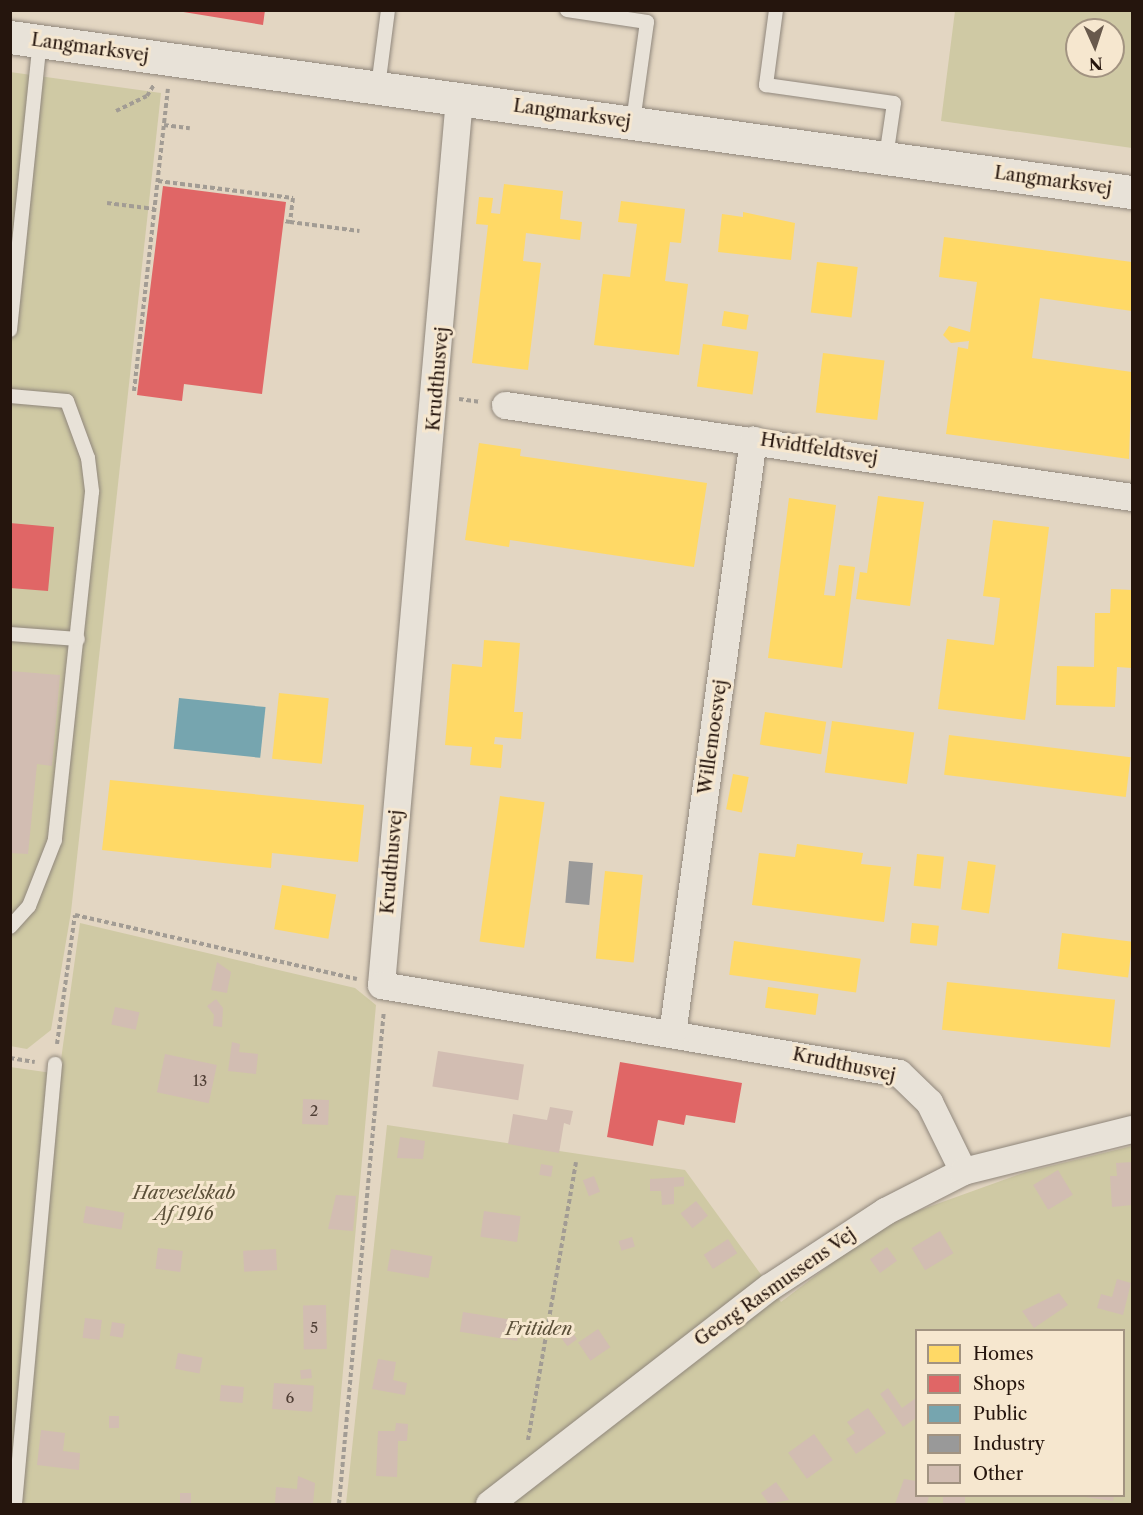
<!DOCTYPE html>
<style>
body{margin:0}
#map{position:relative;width:1143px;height:1515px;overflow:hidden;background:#e3d6c2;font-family:"Libre Caslon Text",serif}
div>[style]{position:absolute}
.green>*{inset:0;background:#cfc9a4}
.homes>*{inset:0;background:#ffd966;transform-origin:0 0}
.shops>*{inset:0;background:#e06666}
.public>*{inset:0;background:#76a5af;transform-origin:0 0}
.industry>*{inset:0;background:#999;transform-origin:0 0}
.building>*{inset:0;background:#d2bdb2;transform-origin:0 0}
.path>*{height:4px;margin-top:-2px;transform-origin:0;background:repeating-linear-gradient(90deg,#a29c94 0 4.5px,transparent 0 7.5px)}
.roads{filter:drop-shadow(0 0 2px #90877c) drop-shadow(0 0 2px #90877c)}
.lane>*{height:14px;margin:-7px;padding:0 7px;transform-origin:7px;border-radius:7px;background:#e8e2d8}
.street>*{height:27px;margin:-13.5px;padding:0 13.5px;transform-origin:13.5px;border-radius:13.5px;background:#e8e2d8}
.secondary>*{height:33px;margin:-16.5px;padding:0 16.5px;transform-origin:16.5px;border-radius:16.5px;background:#e8e2d8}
span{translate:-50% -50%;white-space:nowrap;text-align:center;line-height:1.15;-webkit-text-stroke:6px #f6e7cf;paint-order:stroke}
.number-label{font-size:15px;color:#503f36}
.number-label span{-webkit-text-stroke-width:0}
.street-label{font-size:18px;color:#25150d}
.park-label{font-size:18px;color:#5b5039;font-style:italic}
.frame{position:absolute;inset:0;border:12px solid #25150d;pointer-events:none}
.legend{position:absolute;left:915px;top:1329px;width:210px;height:168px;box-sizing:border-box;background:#f6e7cf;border:2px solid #a29381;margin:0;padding:8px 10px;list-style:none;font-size:18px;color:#25150d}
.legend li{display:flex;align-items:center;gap:12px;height:30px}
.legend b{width:30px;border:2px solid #a29381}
.north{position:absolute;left:1065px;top:18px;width:60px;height:60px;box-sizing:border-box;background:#f6e7cf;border:2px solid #a29381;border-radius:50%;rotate:177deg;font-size:16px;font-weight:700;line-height:24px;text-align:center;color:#25150d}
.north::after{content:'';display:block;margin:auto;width:21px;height:27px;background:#68594c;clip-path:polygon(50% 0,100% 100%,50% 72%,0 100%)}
</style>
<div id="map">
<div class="green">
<div style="clip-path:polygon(evenodd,955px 11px,1132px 11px,1132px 148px,941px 121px,955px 11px,1077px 30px,1113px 30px,1113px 66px,1077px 66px,1077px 30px)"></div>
<div style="clip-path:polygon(10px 72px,161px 93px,71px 912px,51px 1030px,27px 1049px,10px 1046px)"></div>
<div style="clip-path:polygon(80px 923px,355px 988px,376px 1005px,331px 1504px,11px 1504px,10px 1067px,59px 1074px)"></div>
<div style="clip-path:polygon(evenodd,387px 1125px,685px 1170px,781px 1302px,856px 1245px,909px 1214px,1026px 1172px,1132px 1146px,1132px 1504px,346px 1504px,387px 1125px,916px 1330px,1124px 1330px,1124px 1496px,916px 1496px,916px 1330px)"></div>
</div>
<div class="homes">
<div style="clip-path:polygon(504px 184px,563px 191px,560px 219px,582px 222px,580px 240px,526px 233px,523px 261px,541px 263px,528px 370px,472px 363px,488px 225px,476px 224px,479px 197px,493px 198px,491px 213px,500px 214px)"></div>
<div style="clip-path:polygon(621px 201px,685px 209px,681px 243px,670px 242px,665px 281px,688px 284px,679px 355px,594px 345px,603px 274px,630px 277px,637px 224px,618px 222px)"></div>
<div style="clip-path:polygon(743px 212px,795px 223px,791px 260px,718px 252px,722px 214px,743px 217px)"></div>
<div style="clip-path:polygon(944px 237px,1132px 262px,1132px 311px,1040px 298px,1032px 358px,1132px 372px,1129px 459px,946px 434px,958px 347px,968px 349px,969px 341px,951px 343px,943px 335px,949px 326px,970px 332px,977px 282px,939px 277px)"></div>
<div style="left:817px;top:262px;width:41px;height:51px;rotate:7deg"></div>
<div style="left:724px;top:311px;width:25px;height:15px;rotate:9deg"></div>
<div style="left:703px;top:344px;width:56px;height:43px;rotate:8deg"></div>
<div style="left:823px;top:353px;width:62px;height:60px;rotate:7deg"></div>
<div style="clip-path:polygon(479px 443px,521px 449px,520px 456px,707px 483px,694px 567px,510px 540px,509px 547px,465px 540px)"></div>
<div style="clip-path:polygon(878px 496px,924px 502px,910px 606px,856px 599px,860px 572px,867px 573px)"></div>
<div style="clip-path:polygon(789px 498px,836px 505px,824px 595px,835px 596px,839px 565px,855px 567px,842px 668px,768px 658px)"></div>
<div style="clip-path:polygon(993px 520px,1049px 527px,1025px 720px,938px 709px,947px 639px,994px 645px,1000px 598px,983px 596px)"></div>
<div style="clip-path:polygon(1111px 589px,1132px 590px,1132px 668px,1117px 667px,1115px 707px,1056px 705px,1057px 666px,1094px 667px,1095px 613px,1110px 613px)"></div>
<div style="clip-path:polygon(484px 640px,520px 643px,514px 712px,523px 712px,521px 739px,495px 737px,494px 744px,503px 745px,501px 768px,470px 765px,472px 747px,445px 745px,452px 664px,482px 667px)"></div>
<div style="left:279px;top:693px;width:50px;height:66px;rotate:6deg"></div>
<div style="left:765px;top:712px;width:62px;height:33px;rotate:9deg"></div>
<div style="left:832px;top:721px;width:83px;height:52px;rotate:8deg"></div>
<div style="left:949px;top:735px;width:183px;height:40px;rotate:7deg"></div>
<div style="left:733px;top:774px;width:16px;height:36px;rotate:11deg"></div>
<div style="clip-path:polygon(110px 780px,364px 805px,358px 862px,272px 853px,271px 868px,102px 850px)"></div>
<div style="left:500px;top:796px;width:45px;height:147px;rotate:8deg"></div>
<div style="clip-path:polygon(797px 844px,863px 853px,861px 864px,891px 867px,884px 922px,752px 905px,759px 853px,795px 857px)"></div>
<div style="left:917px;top:854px;width:27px;height:32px;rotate:6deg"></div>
<div style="left:968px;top:861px;width:28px;height:49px;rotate:8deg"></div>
<div style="left:605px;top:871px;width:38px;height:88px;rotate:6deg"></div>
<div style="left:282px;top:885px;width:55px;height:45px;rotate:10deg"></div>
<div style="left:912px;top:923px;width:27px;height:20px;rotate:6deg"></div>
<div style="left:1062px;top:933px;width:71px;height:36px;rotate:7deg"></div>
<div style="left:734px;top:941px;width:128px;height:34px;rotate:8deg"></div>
<div style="left:947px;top:982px;width:169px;height:48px;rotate:6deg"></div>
<div style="left:768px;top:987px;width:51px;height:21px;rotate:8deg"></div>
</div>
<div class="shops">
<div style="clip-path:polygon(171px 10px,265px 10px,263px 25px)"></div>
<div style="clip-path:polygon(163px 186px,286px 202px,262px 394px,184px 384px,182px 401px,137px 395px)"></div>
<div style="clip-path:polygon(10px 523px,54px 527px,48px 591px,10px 588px)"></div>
<div style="clip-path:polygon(620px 1062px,742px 1083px,735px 1123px,686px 1115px,684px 1125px,658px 1120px,653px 1146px,607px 1137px)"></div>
</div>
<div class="public">
<div style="left:179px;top:698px;width:87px;height:51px;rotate:6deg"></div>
</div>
<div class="industry">
<div style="left:569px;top:861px;width:24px;height:42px;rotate:5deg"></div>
</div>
<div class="building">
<div style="clip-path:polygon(10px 671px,60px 675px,52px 766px,37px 764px,28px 854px,10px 853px)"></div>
<div style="clip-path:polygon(217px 962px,231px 972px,227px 993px,211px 990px)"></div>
<div style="clip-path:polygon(216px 999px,223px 1008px,222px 1027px,213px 1026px,214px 1015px,207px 1006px)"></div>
<div style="left:115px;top:1007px;width:25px;height:18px;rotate:12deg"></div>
<div style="clip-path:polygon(232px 1042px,240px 1044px,239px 1052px,258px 1054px,256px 1074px,228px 1071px)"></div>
<div style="left:438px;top:1051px;width:87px;height:36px;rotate:9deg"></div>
<div style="left:165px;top:1054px;width:53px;height:39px;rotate:12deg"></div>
<div style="left:303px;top:1099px;width:26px;height:25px;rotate:2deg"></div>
<div style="clip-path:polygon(550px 1107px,573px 1111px,570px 1125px,564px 1123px,559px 1153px,508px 1144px,513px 1114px,547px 1120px)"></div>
<div style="clip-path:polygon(400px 1137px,425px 1141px,423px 1159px,397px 1158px)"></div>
<div style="clip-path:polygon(1132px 1162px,1132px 1205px,1112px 1207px,1110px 1176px,1117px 1176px,1116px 1163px)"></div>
<div style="left:541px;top:1164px;width:12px;height:11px;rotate:9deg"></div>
<div style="left:1058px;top:1170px;width:29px;height:29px;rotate:59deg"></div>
<div style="left:594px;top:1176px;width:17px;height:12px;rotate:69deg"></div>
<div style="clip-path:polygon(684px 1177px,684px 1186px,674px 1187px,674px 1204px,662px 1205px,661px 1191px,650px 1191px,650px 1179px)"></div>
<div style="clip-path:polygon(336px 1195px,356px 1196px,353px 1231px,328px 1229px)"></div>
<div style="left:696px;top:1201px;width:19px;height:20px;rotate:51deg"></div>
<div style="left:86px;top:1206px;width:39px;height:17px;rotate:10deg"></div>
<div style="left:484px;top:1211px;width:37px;height:26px;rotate:8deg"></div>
<div style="left:940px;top:1231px;width:26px;height:33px;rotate:59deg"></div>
<div style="left:632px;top:1237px;width:10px;height:14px;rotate:73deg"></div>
<div style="left:728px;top:1239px;width:17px;height:29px;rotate:57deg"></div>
<div style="left:887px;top:1247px;width:17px;height:21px;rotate:54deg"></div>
<div style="left:158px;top:1248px;width:25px;height:21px;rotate:7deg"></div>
<div style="left:276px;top:1249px;width:21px;height:33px;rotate:87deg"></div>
<div style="left:391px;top:1249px;width:42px;height:22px;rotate:10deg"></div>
<div style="clip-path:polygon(1117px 1279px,1131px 1283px,1123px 1315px,1097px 1308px,1101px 1294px,1112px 1297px)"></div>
<div style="clip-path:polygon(1059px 1293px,1068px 1305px,1034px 1328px,1022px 1311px)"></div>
<div style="left:326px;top:1305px;width:44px;height:23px;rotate:89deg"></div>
<div style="left:463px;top:1312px;width:58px;height:20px;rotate:9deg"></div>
<div style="left:85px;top:1318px;width:17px;height:20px;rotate:7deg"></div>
<div style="left:112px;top:1322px;width:13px;height:14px;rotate:9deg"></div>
<div style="left:598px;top:1329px;width:22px;height:24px;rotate:56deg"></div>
<div style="left:571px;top:1331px;width:10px;height:12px;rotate:53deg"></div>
<div style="left:178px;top:1353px;width:25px;height:16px;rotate:11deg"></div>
<div style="clip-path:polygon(378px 1359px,396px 1362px,393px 1380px,407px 1383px,405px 1395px,372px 1389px)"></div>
<div style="left:311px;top:1369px;width:9px;height:11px;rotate:84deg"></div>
<div style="left:274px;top:1383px;width:40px;height:26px;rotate:4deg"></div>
<div style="left:221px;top:1385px;width:23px;height:16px;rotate:5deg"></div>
<div style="clip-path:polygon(888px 1388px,902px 1408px,916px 1398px,916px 1418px,903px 1427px,880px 1394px)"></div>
<div style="clip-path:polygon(868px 1408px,886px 1433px,856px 1454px,846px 1439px,855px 1433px,847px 1422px)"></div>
<div style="left:109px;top:1416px;width:10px;height:12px"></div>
<div style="clip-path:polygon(396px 1423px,408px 1424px,407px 1441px,398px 1441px,397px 1477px,376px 1476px,378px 1431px,395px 1431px)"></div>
<div style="clip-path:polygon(41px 1430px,65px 1433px,63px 1451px,80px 1453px,79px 1470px,37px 1465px)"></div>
<div style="left:814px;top:1434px;width:32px;height:32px;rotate:54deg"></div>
<div style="clip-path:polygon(298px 1476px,315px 1483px,313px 1504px,275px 1504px,276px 1487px,297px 1489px)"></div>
<div style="clip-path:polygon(904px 1479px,916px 1481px,916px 1496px,929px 1496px,927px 1504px,895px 1504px)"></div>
<div style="clip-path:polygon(776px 1482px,789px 1500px,769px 1504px,761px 1493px)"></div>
<div style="left:180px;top:1493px;width:11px;height:11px"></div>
<div style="left:943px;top:1496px;width:22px;height:8px"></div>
<div style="clip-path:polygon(1078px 1496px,1114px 1496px,1113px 1501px)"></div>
</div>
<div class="path">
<div style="left:116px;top:111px;width:34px;rotate:-26deg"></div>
<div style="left:147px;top:96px;width:13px;rotate:-58deg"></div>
<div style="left:164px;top:125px;width:26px;rotate:7deg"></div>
<div style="left:158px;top:181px;width:136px;rotate:7.2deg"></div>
<div style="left:293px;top:198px;width:24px;rotate:97deg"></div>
<div style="left:290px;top:222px;width:6px;rotate:-171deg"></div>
<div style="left:107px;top:203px;width:48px;rotate:7.1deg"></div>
<div style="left:290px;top:222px;width:70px;rotate:7.4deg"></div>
<div style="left:134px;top:391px;width:304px;rotate:-83.6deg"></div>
<div style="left:459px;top:399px;width:22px;rotate:8deg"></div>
<div style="left:57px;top:1044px;width:130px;rotate:-82.1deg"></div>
<div style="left:75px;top:915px;width:289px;rotate:12.8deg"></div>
<div style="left:10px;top:1058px;width:25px;rotate:9deg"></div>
<div style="left:528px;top:1440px;width:282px;rotate:-80.2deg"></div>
<div style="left:339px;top:1504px;width:494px;rotate:-84.8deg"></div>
</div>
<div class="roads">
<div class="lane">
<div style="left:567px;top:10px;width:81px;rotate:8.5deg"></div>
<div style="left:647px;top:22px;width:101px;rotate:98deg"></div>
<div style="left:776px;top:10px;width:76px;rotate:97.6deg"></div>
<div style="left:766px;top:85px;width:129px;rotate:8deg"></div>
<div style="left:894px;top:103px;width:55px;rotate:98.4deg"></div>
<div style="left:378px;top:87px;width:78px;rotate:-82.6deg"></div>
<div style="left:10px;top:330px;width:291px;rotate:-84.1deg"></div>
<div style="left:10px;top:396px;width:57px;rotate:5deg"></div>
<div style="left:67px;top:401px;width:61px;rotate:69.8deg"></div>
<div style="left:88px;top:458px;width:34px;rotate:83deg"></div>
<div style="left:92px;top:492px;width:350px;rotate:96.1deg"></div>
<div style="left:55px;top:840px;width:71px;rotate:111.5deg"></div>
<div style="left:29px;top:906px;width:28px;rotate:132deg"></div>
<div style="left:10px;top:634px;width:68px;rotate:4.2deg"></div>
<div style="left:15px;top:1504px;width:442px;rotate:-84.8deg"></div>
</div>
<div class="street">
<div style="left:459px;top:98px;width:890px;rotate:95.03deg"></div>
<div style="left:381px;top:985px;width:525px;rotate:9.64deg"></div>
<div style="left:899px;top:1073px;width:42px;rotate:44deg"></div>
<div style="left:929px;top:1102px;width:77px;rotate:63.8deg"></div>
<div style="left:505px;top:405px;width:634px;rotate:8.35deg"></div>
<div style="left:672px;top:1034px;width:600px;rotate:-82.25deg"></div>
<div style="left:489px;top:1504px;width:354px;rotate:-37.8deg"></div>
<div style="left:769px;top:1287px;width:139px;rotate:-33.2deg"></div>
<div style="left:885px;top:1211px;width:88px;rotate:-27.1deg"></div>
<div style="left:963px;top:1171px;width:174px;rotate:-14deg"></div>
</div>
<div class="secondary">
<div style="left:10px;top:37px;width:1133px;rotate:7.87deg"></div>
</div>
</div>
<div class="number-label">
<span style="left:200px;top:1081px">13</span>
<span style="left:314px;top:1111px">2</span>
<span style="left:314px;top:1328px">5</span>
<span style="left:290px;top:1398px">6</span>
</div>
<div class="street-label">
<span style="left:90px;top:48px;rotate:8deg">Langmarksvej</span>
<span style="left:572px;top:114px;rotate:8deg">Langmarksvej</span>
<span style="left:1053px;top:181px;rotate:8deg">Langmarksvej</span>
<span style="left:438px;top:379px;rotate:-85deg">Krudthusvej</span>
<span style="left:819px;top:449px;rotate:9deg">Hvidtfeldtsvej</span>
<span style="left:713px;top:737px;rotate:-82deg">Willemoesvej</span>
<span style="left:392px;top:862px;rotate:-85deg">Krudthusvej</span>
<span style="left:844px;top:1065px;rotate:12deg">Krudthusvej</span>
<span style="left:775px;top:1287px;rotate:-35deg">Georg Rasmussens Vej</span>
</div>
<div class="park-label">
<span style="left:184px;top:1204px">Haveselskab<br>Af 1916</span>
<span style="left:539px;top:1329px">Fritiden</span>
</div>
<div class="frame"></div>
<ul class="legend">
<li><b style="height:16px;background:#ffd966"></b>Homes</li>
<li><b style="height:16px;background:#e06666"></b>Shops</li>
<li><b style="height:16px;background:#76a5af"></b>Public</li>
<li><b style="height:16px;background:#999"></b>Industry</li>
<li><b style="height:16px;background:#d2bdb2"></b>Other</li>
</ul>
<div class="north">N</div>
</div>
